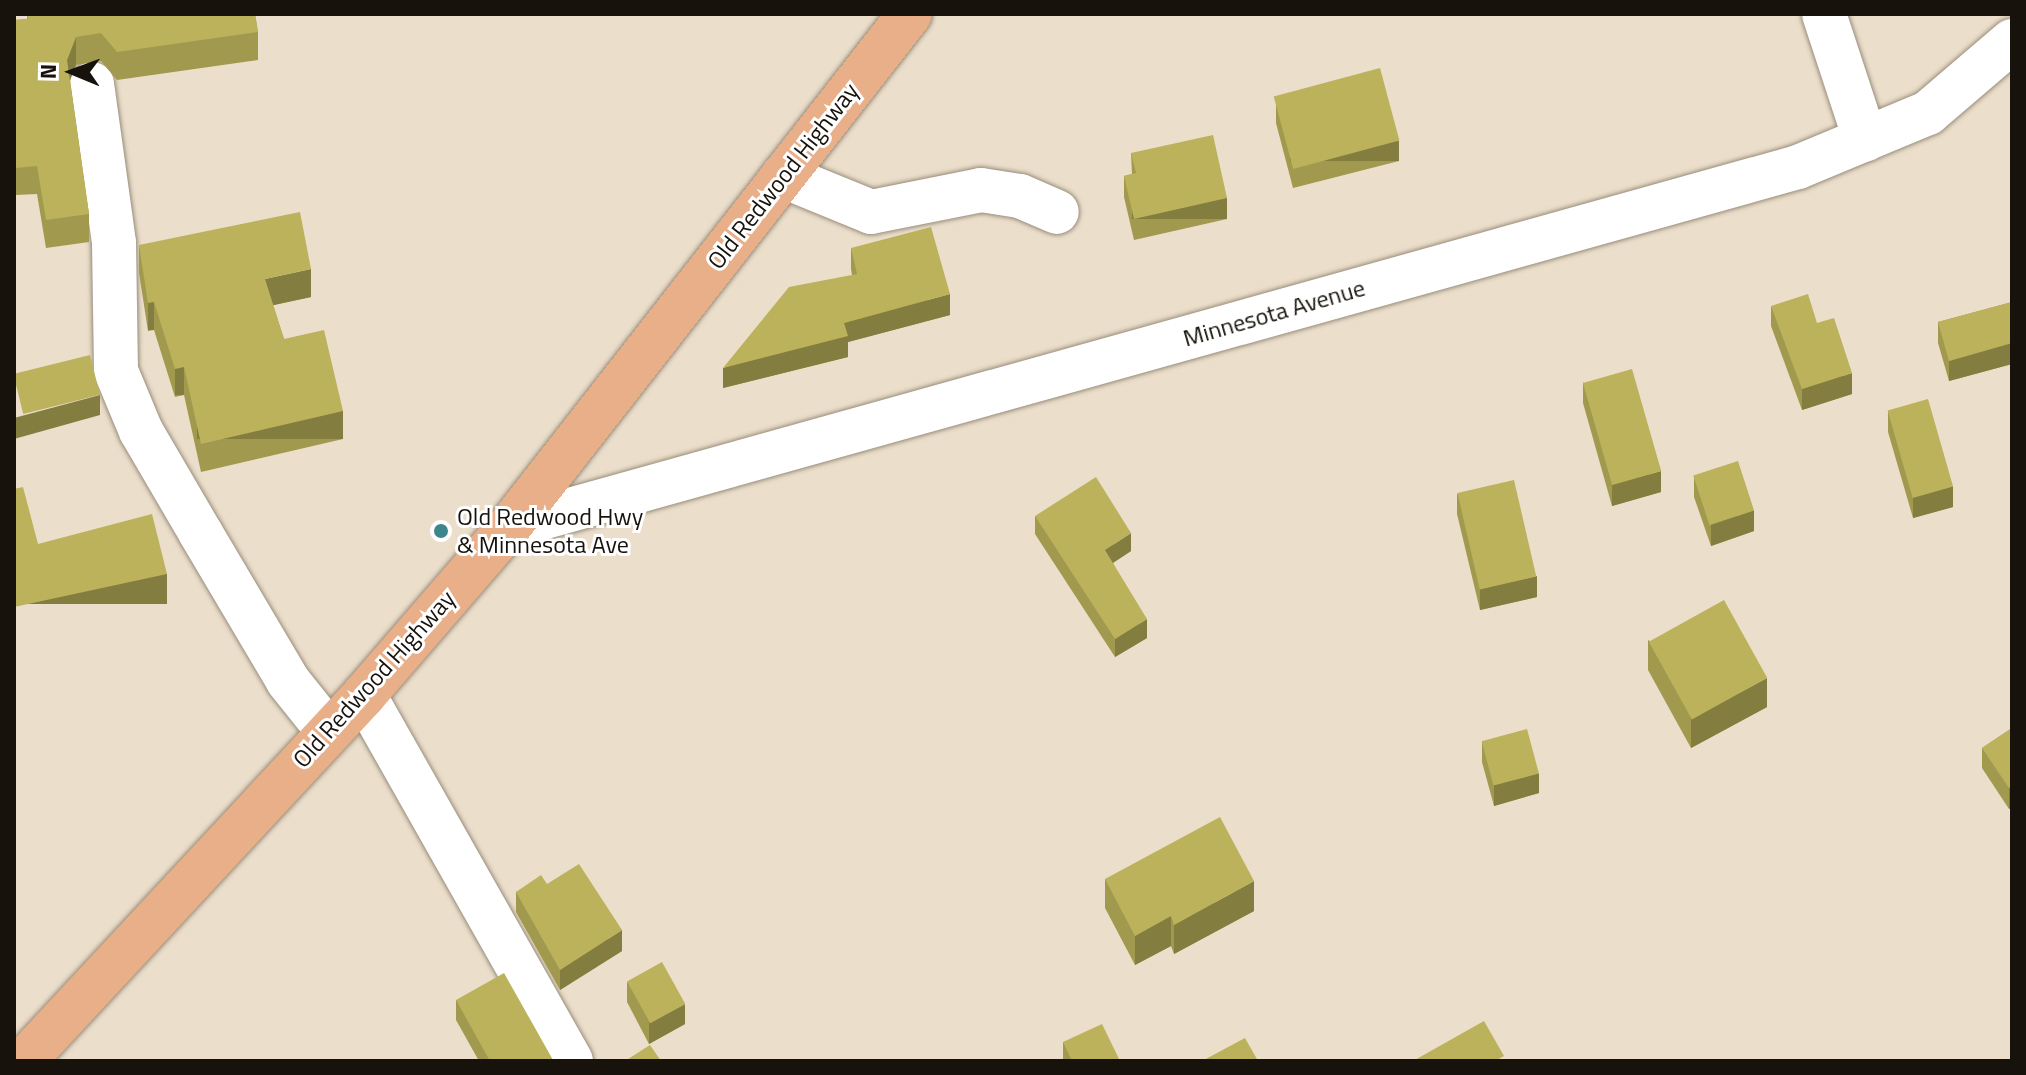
<!DOCTYPE html>
<style>
body{margin:0}
#map{position:relative;width:2026px;height:1075px;overflow:hidden;background:#ebdecb;font-family:"Titillium Web",sans-serif}
div>[style]{position:absolute}
.roads{filter:drop-shadow(0 0 2px #998d7b) drop-shadow(0 0 2px #998d7b)}
.minor>*{height:44px;margin:-22px;padding:0 22px;transform-origin:22px;border-radius:22px;background:#fff}
.major>*{height:44px;margin:-22px;padding:0 22px;transform-origin:22px;border-radius:22px;background:#e8af88}
.wall>*{inset:0;background:#a1994e}
.shaded-wall>*{inset:0;background:#837d40;transform-origin:0 0}
.building>*{inset:0;background:#bbb25b;transform-origin:0 0}
.dots>*{width:22px;height:22px;translate:-50% -50%;box-sizing:border-box;border:4px solid #fff;border-radius:50%}
span{translate:-50% -50%;white-space:nowrap;text-align:center;line-height:1.15;-webkit-text-stroke:6px #fff;paint-order:stroke}
.street-label{font-size:24px;color:#17130c}
.poi-label{font-size:24px;color:#17130c}
.left{translate:0 -50%;text-align:left}
.frame{position:absolute;inset:0;border:16px solid #17130c;pointer-events:none}
.north{position:absolute;left:32px;top:32px;width:80px;height:80px;-webkit-text-stroke:6px #fff;paint-order:stroke;rotate:271deg;font-size:22px;font-weight:700;line-height:32px;text-align:center;color:#17130c}
.north::after{content:'';display:block;margin:auto;width:28px;height:36px;background:#17130c;clip-path:polygon(50% 0,100% 100%,50% 72%,0 100%)}
</style>
<div id="map">
<div class="roads">
<div class="minor">
<div style="left:1824px;top:14px;width:132px;rotate:71.8deg"></div>
<div style="left:92px;top:84px;width:161px;rotate:82.1deg"></div>
<div style="left:114px;top:243px;width:128px;rotate:89.1deg"></div>
<div style="left:116px;top:371px;width:65px;rotate:67.4deg"></div>
<div style="left:141px;top:431px;width:117px;rotate:59.7deg"></div>
<div style="left:200px;top:532px;width:173px;rotate:59.4deg"></div>
<div style="left:288px;top:681px;width:64px;rotate:51.3deg"></div>
<div style="left:783px;top:176px;width:95px;rotate:22.2deg"></div>
<div style="left:871px;top:212px;width:112px;rotate:-11.3deg"></div>
<div style="left:981px;top:190px;width:39px;rotate:9deg"></div>
<div style="left:1020px;top:196px;width:40px;rotate:23.4deg"></div>
<div style="left:509px;top:527px;width:1338px;rotate:-15.6deg"></div>
<div style="left:1798px;top:167px;width:141px;rotate:-22.6deg"></div>
<div style="left:1928px;top:113px;width:111px;rotate:-40.6deg"></div>
<div style="left:364px;top:695px;width:420px;rotate:60.5deg"></div>
</div>
<div class="major">
<div style="left:24px;top:1061px;width:500px;rotate:-47.1deg"></div>
<div style="left:364px;top:695px;width:222px;rotate:-49.2deg"></div>
<div style="left:509px;top:527px;width:651px;rotate:-51.99deg"></div>
</div>
</div>
<div class="wall">
<div style="clip-path:polygon(27px 14px,255px 14px,258px 32px,258px 60px,117px 80px,101px 61px,76px 65px,70px 80px,89px 214px,89px 242px,46px 248px,37px 194px,16px 195px,14px 148px,14px 20px,27px 19px)"></div>
<div style="clip-path:polygon(1276px 103px,1399px 161px,1293px 188px,1276px 123px)"></div>
<div style="clip-path:polygon(1131px 153px,1227px 219px,1134px 240px,1124px 197px,1124px 176px,1132px 174px)"></div>
<div style="clip-path:polygon(139px 245px,311px 297px,273px 305px,284px 339px,343px 439px,201px 472px,184px 395px,175px 397px,154px 330px,148px 331px,139px 273px)"></div>
<div style="clip-path:polygon(851px 248px,950px 315px,848px 342px,848px 357px,723px 388px,852px 275px,851px 269px)"></div>
<div style="clip-path:polygon(2012px 302px,2012px 364px,1949px 381px,1938px 343px,1938px 322px)"></div>
<div style="clip-path:polygon(1771px 306px,1817px 323px,1852px 394px,1802px 410px,1771px 326px)"></div>
<div style="clip-path:polygon(1583px 382px,1661px 492px,1612px 506px,1583px 403px)"></div>
<div style="clip-path:polygon(1888px 411px,1953px 507px,1913px 518px,1888px 432px)"></div>
<div style="clip-path:polygon(1694px 477px,1754px 531px,1711px 546px,1694px 497px)"></div>
<div style="clip-path:polygon(1457px 493px,1537px 597px,1480px 610px,1457px 514px)"></div>
<div style="clip-path:polygon(1035px 516px,1131px 551px,1113px 563px,1147px 638px,1115px 657px,1035px 534px)"></div>
<div style="clip-path:polygon(1648px 640px,1767px 707px,1691px 748px,1648px 670px)"></div>
<div style="clip-path:polygon(2012px 728px,2012px 807px,2009px 809px,1982px 768px,1982px 748px)"></div>
<div style="clip-path:polygon(1482px 741px,1539px 793px,1494px 806px,1482px 762px)"></div>
<div style="clip-path:polygon(1105px 879px,1254px 911px,1174px 954px,1171px 946px,1135px 965px,1105px 908px)"></div>
<div style="clip-path:polygon(547px 884px,622px 951px,560px 990px,516px 912px,516px 892px)"></div>
<div style="clip-path:polygon(627px 982px,685px 1024px,649px 1044px,627px 1002px)"></div>
<div style="clip-path:polygon(456px 1000px,553px 1061px,479px 1061px,456px 1020px)"></div>
<div style="clip-path:polygon(1063px 1042px,1120px 1061px,1063px 1061px)"></div>
</div>
<div class="shaded-wall">
<div style="clip-path:polygon(76px 37px,76px 65px,67px 87px,67px 60px)"></div>
<div style="left:1399px;top:141px;width:20px;height:109px;rotate:90deg"></div>
<div style="left:1227px;top:198px;width:21px;height:95px;rotate:90deg"></div>
<div style="clip-path:polygon(311px 269px,311px 297px,265px 307px,265px 279px)"></div>
<div style="clip-path:polygon(950px 294px,950px 315px,848px 342px,848px 357px,723px 388px,723px 368px,844px 323px)"></div>
<div style="left:154px;top:302px;width:28px;height:6px;rotate:90deg"></div>
<div style="clip-path:polygon(2012px 343px,2012px 364px,1949px 381px,1949px 361px)"></div>
<div style="left:184px;top:367px;width:28px;height:9px;rotate:90deg"></div>
<div style="clip-path:polygon(1852px 373px,1852px 394px,1802px 410px,1802px 389px)"></div>
<div style="clip-path:polygon(100px 395px,100px 415px,14px 439px,14px 418px)"></div>
<div style="left:343px;top:411px;width:28px;height:146px;rotate:90deg"></div>
<div style="clip-path:polygon(1661px 471px,1661px 492px,1612px 506px,1612px 485px)"></div>
<div style="clip-path:polygon(1953px 486px,1953px 507px,1913px 518px,1913px 497px)"></div>
<div style="clip-path:polygon(1754px 510px,1754px 531px,1711px 546px,1711px 525px)"></div>
<div style="clip-path:polygon(1131px 533px,1131px 551px,1105px 568px,1105px 550px)"></div>
<div style="left:167px;top:574px;width:30px;height:157px;rotate:90deg"></div>
<div style="clip-path:polygon(1537px 576px,1537px 597px,1480px 610px,1480px 589px)"></div>
<div style="clip-path:polygon(1147px 619px,1147px 638px,1115px 657px,1115px 639px)"></div>
<div style="clip-path:polygon(1767px 678px,1767px 707px,1691px 748px,1691px 719px)"></div>
<div style="clip-path:polygon(1539px 773px,1539px 793px,1494px 806px,1494px 785px)"></div>
<div style="clip-path:polygon(2012px 786px,2012px 807px,2009px 809px,2009px 788px)"></div>
<div style="clip-path:polygon(1254px 881px,1254px 911px,1174px 954px,1174px 925px)"></div>
<div style="clip-path:polygon(1171px 916px,1171px 946px,1135px 965px,1135px 936px)"></div>
<div style="clip-path:polygon(622px 930px,622px 951px,560px 990px,560px 970px)"></div>
<div style="clip-path:polygon(685px 1004px,685px 1024px,649px 1044px,649px 1023px)"></div>
</div>
<div class="building">
<div style="clip-path:polygon(27px 14px,255px 14px,258px 32px,117px 52px,101px 33px,76px 37px,67px 60px,89px 214px,46px 220px,37px 166px,16px 168px,14px 120px,14px 20px,28px 19px)"></div>
<div style="left:1380px;top:68px;width:75px;height:110px;rotate:75deg"></div>
<div style="clip-path:polygon(1213px 135px,1227px 198px,1134px 219px,1124px 176px,1136px 173px,1131px 153px)"></div>
<div style="clip-path:polygon(300px 212px,311px 269px,265px 279px,284px 339px,324px 330px,343px 411px,201px 444px,184px 367px,175px 369px,154px 302px,148px 303px,139px 245px)"></div>
<div style="clip-path:polygon(931px 227px,950px 294px,844px 323px,848px 336px,723px 368px,789px 287px,857px 274px,851px 248px)"></div>
<div style="clip-path:polygon(1808px 294px,1817px 323px,1834px 318px,1852px 373px,1802px 389px,1771px 306px)"></div>
<div style="clip-path:polygon(2012px 302px,2012px 343px,1949px 361px,1938px 322px)"></div>
<div style="left:90px;top:355px;width:41px;height:79px;rotate:76deg"></div>
<div style="left:1632px;top:369px;width:106px;height:51px;rotate:74deg"></div>
<div style="left:1928px;top:399px;width:91px;height:42px;rotate:74deg"></div>
<div style="left:1738px;top:461px;width:52px;height:47px;rotate:72deg"></div>
<div style="clip-path:polygon(1096px 477px,1131px 533px,1105px 550px,1147px 619px,1115px 639px,1035px 516px)"></div>
<div style="left:1514px;top:480px;width:99px;height:58px;rotate:77deg"></div>
<div style="clip-path:polygon(23px 487px,38px 544px,152px 514px,167px 574px,14px 607px,14px 489px)"></div>
<div style="left:1724px;top:600px;width:89px;height:86px;rotate:61deg"></div>
<div style="clip-path:polygon(2012px 728px,2012px 786px,2009px 788px,1982px 748px)"></div>
<div style="left:1527px;top:729px;width:46px;height:47px;rotate:75deg"></div>
<div style="clip-path:polygon(1220px 817px,1254px 881px,1174px 925px,1171px 916px,1135px 936px,1105px 879px)"></div>
<div style="clip-path:polygon(579px 864px,622px 930px,560px 970px,516px 892px,541px 875px,547px 884px)"></div>
<div style="left:662px;top:962px;width:48px;height:40px;rotate:61deg"></div>
<div style="clip-path:polygon(504px 973px,553px 1060px,550px 1061px,490px 1061px,456px 1000px)"></div>
<div style="clip-path:polygon(1484px 1021px,1504px 1056px,1495px 1061px,1413px 1061px)"></div>
<div style="clip-path:polygon(1102px 1024px,1120px 1061px,1072px 1061px,1063px 1042px)"></div>
<div style="clip-path:polygon(1245px 1038px,1258px 1061px,1202px 1061px)"></div>
<div style="clip-path:polygon(650px 1045px,661px 1061px,625px 1061px)"></div>
</div>
<div class="dots">
<div style="left:441px;top:531px;background:#3e868e"></div>
</div>
<div class="street-label">
<span style="left:783px;top:176px;rotate:-52deg">Old Redwood Highway</span>
<span style="left:1274px;top:313px;rotate:-16deg">Minnesota Avenue</span>
<span style="left:374px;top:679px;rotate:-48deg">Old Redwood Highway</span>
</div>
<div class="poi-label">
<span class="left" style="left:457px;top:531px">Old Redwood Hwy<br>&amp; Minnesota Ave</span>
</div>
<div class="frame"></div>
<div class="north">N</div>
</div>
